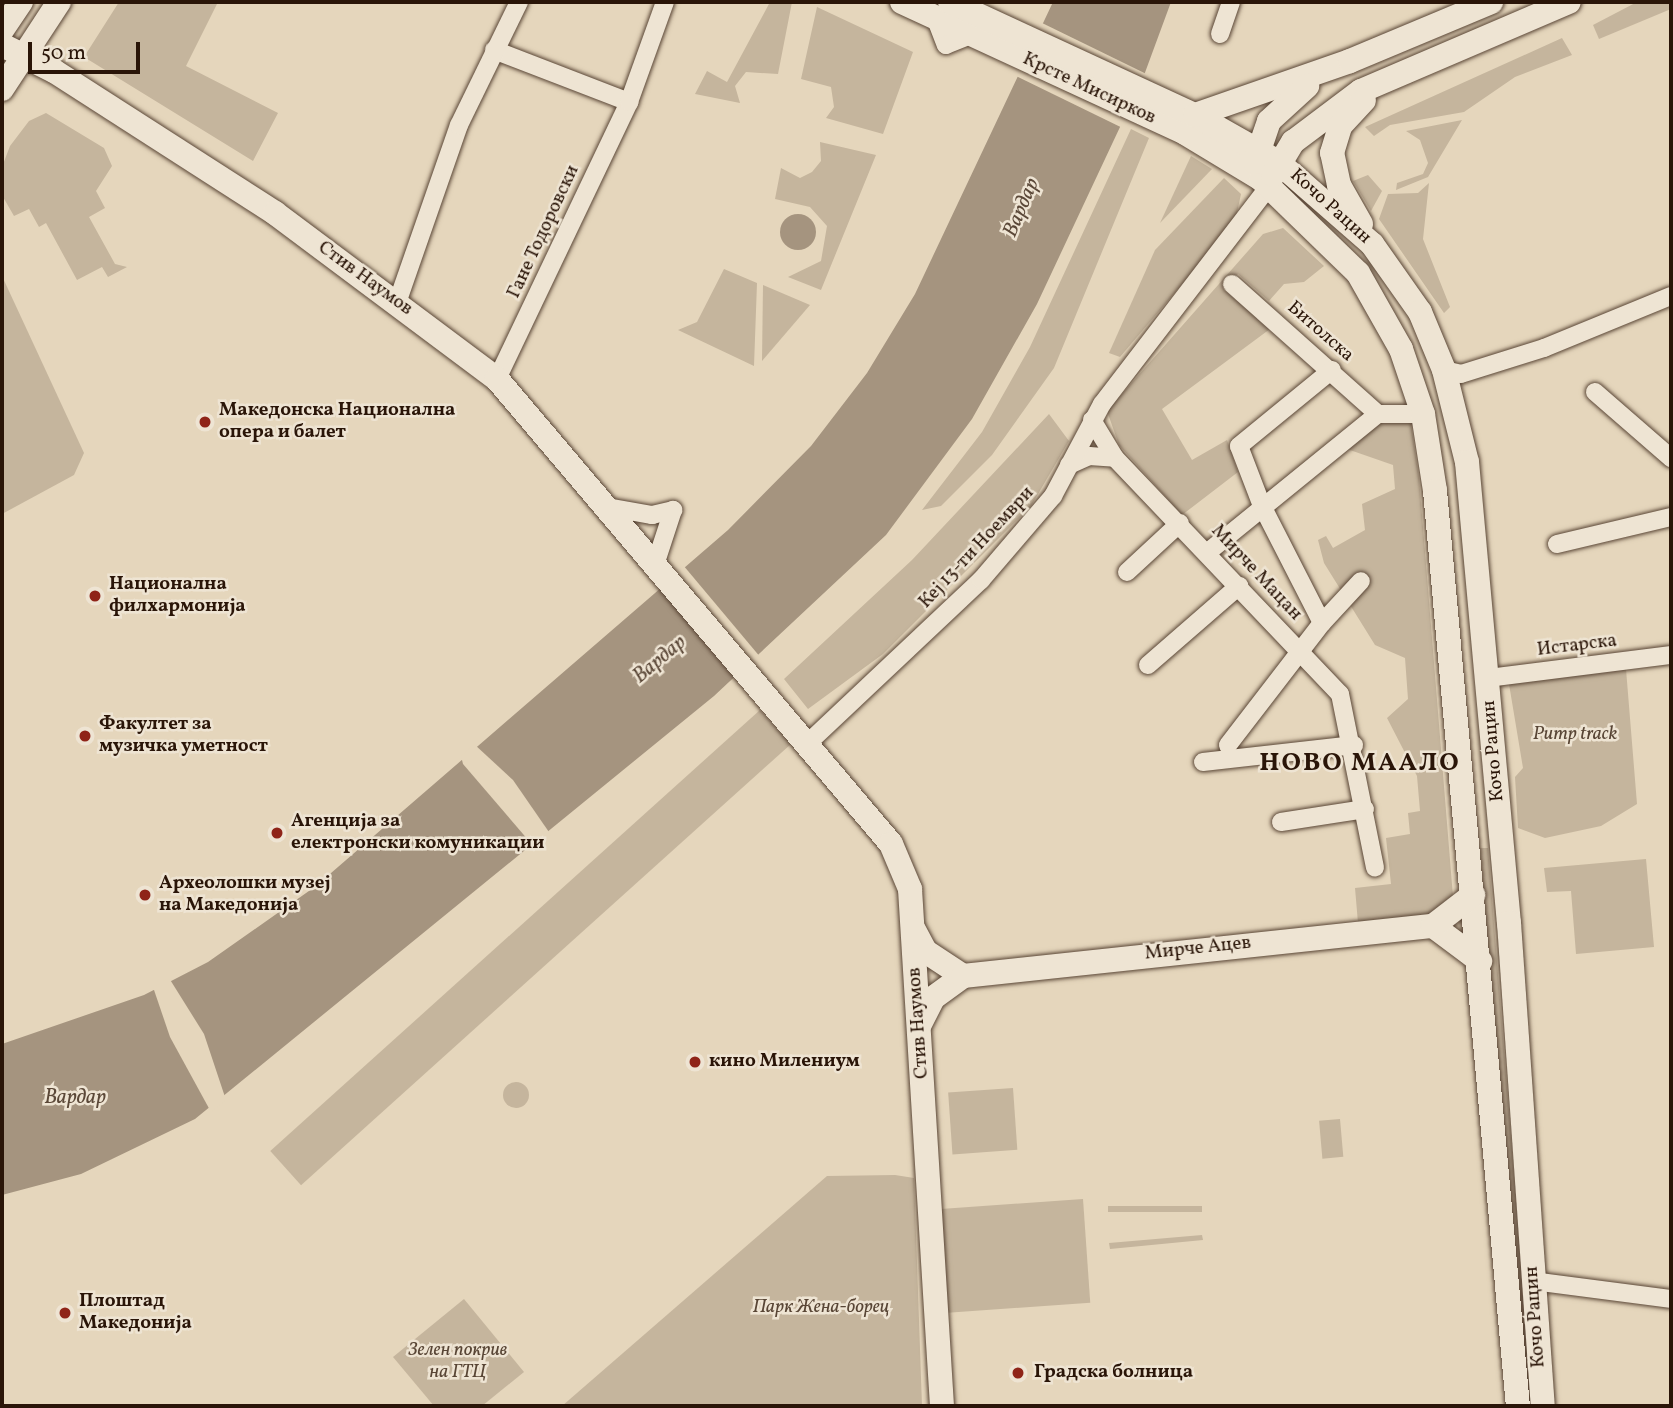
<!DOCTYPE html>
<meta charset="utf-8">
<style>
body{margin:0}
#map{position:relative;width:1673px;height:1408px;overflow:hidden;background:#e5d6bc;font-family:Vollkorn,serif}
div>[style]{position:absolute}
.green>*{inset:0;background:#c5b59d;transform-origin:0 0}
.round{border-radius:50%}
.water>*{inset:0;background:#a5947f}
.pier>*{inset:0;background:#e5d6bc;transform-origin:0 0}
.roads{filter:drop-shadow(0 0 2px #594535) drop-shadow(0 0 2px #594535)}
.street>*{height:18px;margin:-9px;padding:0 9px;transform-origin:9px;border-radius:9px;background:#eee4d3}
.secondary>*{height:24px;margin:-12px;padding:0 12px;transform-origin:12px;border-radius:12px;background:#eee4d3}
.dots>*{width:19px;height:19px;translate:-50% -50%;box-sizing:border-box;border:4px solid #eee4d3;border-radius:50%}
span{translate:-50% -50%;white-space:nowrap;text-align:center;line-height:1.15;-webkit-text-stroke:5px #eee4d3;paint-order:stroke}
.street-label{font-size:19px;color:#2a1508}
.poi-label{font-size:19px;color:#2a1508;font-weight:700}
.left{translate:0 -50%;text-align:left}
.park-label{font-size:19px;color:#584535;font-style:italic}
.water-label{font-size:21px;color:#5b4838;font-style:italic}
.district-label{font-size:26px;color:#2a1508;font-weight:700;letter-spacing:2px}
.frame{position:absolute;inset:0;border:4px solid #2a1508;pointer-events:none}
.scale{position:absolute;left:28px;top:42px;width:112px;height:32px;box-sizing:border-box;border:4px solid #2a1508;border-top:0;padding-left:9px;font-size:21px;line-height:24px;white-space:nowrap;color:#2a1508;-webkit-text-stroke:5px #eee4d3;paint-order:stroke}
</style>
<div id="map">
<div class="green">
<div style="clip-path:polygon(119px 2px,218px 2px,186px 66px,278px 113px,253px 161px,84px 57px)"></div>
<div style="clip-path:polygon(770px 2px,792px 2px,778px 74px,746px 72px,735px 86px,740px 103px,695px 94px,707px 71px,727px 82px)"></div>
<div style="clip-path:polygon(1637px 2px,1671px 2px,1671px 9px,1599px 39px,1593px 25px)"></div>
<div style="clip-path:polygon(817px 7px,913px 52px,883px 134px,826px 118px,834px 107px,831px 87px,801px 79px)"></div>
<div style="clip-path:polygon(1562px 38px,1572px 55px,1515px 77px,1464px 112px,1390px 125px,1374px 136px,1365px 127px)"></div>
<div style="clip-path:polygon(46px 113px,104px 148px,112px 166px,96px 191px,105px 208px,89px 217px,115px 264px,127px 267px,108px 277px,102px 267px,77px 280px,46px 223px,39px 227px,29px 209px,14px 216px,3px 197px,2px 167px,10px 146px,29px 121px)"></div>
<div style="clip-path:polygon(1462px 120px,1428px 177px,1396px 190px,1397px 183px,1423px 174px,1428px 163px,1420px 140px,1406px 131px)"></div>
<div style="clip-path:polygon(1131px 129px,1149px 138px,1054px 368px,992px 455px,941px 506px,922px 510px,982px 432px,1030px 347px)"></div>
<div style="clip-path:polygon(820px 142px,876px 155px,821px 290px,788px 277px,821px 261px,827px 226px,810px 207px,775px 199px,781px 168px,800px 178px,812px 172px,821px 161px)"></div>
<div style="clip-path:polygon(1191px 156px,1212px 169px,1160px 223px)"></div>
<div style="clip-path:polygon(1368px 175px,1382px 191px,1371px 211px,1353px 181px)"></div>
<div style="clip-path:polygon(1224px 178px,1241px 194px,1235px 222px,1120px 357px,1109px 353px,1155px 250px)"></div>
<div style="clip-path:polygon(1429px 183px,1423px 239px,1450px 307px,1444px 313px,1379px 219px,1388px 194px,1418px 193px)"></div>
<div style="clip-path:polygon(1283px 228px,1324px 266px,1304px 282px,1284px 284px,1269px 301px,1238px 274px,1224px 290px,1270px 329px,1162px 409px,1192px 460px,1227px 440px,1238px 472px,1182px 515px,1119px 445px,1107px 411px,1263px 234px)"></div>
<div style="clip-path:polygon(724px 269px,757px 283px,754px 366px,678px 330px,697px 322px)"></div>
<div style="clip-path:polygon(2px 276px,84px 453px,74px 475px,2px 514px)"></div>
<div style="clip-path:polygon(763px 285px,810px 305px,762px 361px)"></div>
<div style="clip-path:polygon(1049px 414px,1069px 441px,1031px 506px,883px 654px,808px 709px,784px 679px,912px 560px)"></div>
<div style="clip-path:polygon(1403px 418px,1411px 424px,1419px 478px,1453px 897px,1436px 914px,1358px 923px,1355px 888px,1391px 884px,1386px 838px,1410px 834px,1408px 813px,1420px 811px,1417px 776px,1387px 718px,1408px 699px,1405px 658px,1375px 645px,1324px 563px,1318px 540px,1326px 536px,1333px 548px,1365px 530px,1362px 504px,1395px 489px,1393px 465px,1347px 449px,1382px 421px)"></div>
<div style="clip-path:polygon(1626px 669px,1637px 804px,1601px 826px,1545px 838px,1518px 828px,1515px 777px,1523px 768px,1509px 684px)"></div>
<div style="left:760px;top:710px;width:46px;height:659px;rotate:48deg"></div>
<div style="clip-path:polygon(1480px 848px,1488px 848px,1532px 1406px,1527px 1406px)"></div>
<div style="clip-path:polygon(1646px 859px,1654px 947px,1576px 954px,1571px 891px,1547px 892px,1544px 868px)"></div>
<div class="round" style="left:503px;top:1082px;width:26px;height:26px"></div>
<div style="left:1013px;top:1088px;width:62px;height:65px;rotate:86deg"></div>
<div style="left:1340px;top:1119px;width:38px;height:21px;rotate:85deg"></div>
<div style="clip-path:polygon(895px 1175px,914px 1178px,922px 1406px,562px 1406px,827px 1176px)"></div>
<div style="left:1083px;top:1199px;width:104px;height:153px;rotate:86deg"></div>
<div style="left:1202px;top:1206px;width:6px;height:94px;rotate:90deg"></div>
<div style="clip-path:polygon(1202px 1235px,1203px 1240px,1110px 1249px,1109px 1243px)"></div>
<div style="clip-path:polygon(464px 1299px,524px 1372px,482px 1406px,434px 1406px,393px 1357px)"></div>
</div>
<div class="water">
<div style="clip-path:polygon(1053px 2px,1171px 2px,1143px 78px,1037px 304px,972px 419px,886px 535px,714px 696px,195px 1119px,81px 1174px,2px 1195px,2px 1044px,144px 995px,208px 962px,316px 886px,728px 530px,811px 446px,867px 373px,915px 294px)"></div>
<div class="round" style="left:780px;top:214px;width:36px;height:36px"></div>
</div>
<div class="pier">
<div style="left:1040px;top:22px;width:119px;height:59px;rotate:26deg"></div>
<div style="left:683px;top:565px;width:124px;height:33px;rotate:50deg"></div>
<div style="clip-path:polygon(474px 744px,513px 780px,551px 835px,535px 848px,463px 764px,461px 756px)"></div>
<div style="clip-path:polygon(169px 978px,204px 1034px,226px 1100px,211px 1112px,170px 1037px,153px 987px)"></div>
</div>
<div class="roads">
<div class="street">
<div style="left:935px;top:17px;width:30px;rotate:69deg"></div>
<div style="left:946px;top:45px;width:29px;rotate:-22deg"></div>
<div style="left:1220px;top:34px;width:34px;rotate:-71deg"></div>
<div style="left:494px;top:50px;width:145px;rotate:21.1deg"></div>
<div style="left:1232px;top:284px;width:195px;rotate:41.7deg"></div>
<div style="left:397px;top:303px;width:188px;rotate:-70.8deg"></div>
<div style="left:459px;top:125px;width:137px;rotate:-64deg"></div>
<div style="left:1444px;top:370px;width:17px;rotate:13deg"></div>
<div style="left:1461px;top:374px;width:87px;rotate:-17.4deg"></div>
<div style="left:1544px;top:348px;width:137px;rotate:-22.3deg"></div>
<div style="left:497px;top:379px;width:307px;rotate:-64.5deg"></div>
<div style="left:629px;top:102px;width:106px;rotate:-70.2deg"></div>
<div style="left:1595px;top:392px;width:101px;rotate:41deg"></div>
<div style="left:1092px;top:420px;width:44px;rotate:58.8deg"></div>
<div style="left:1115px;top:458px;width:326px;rotate:46.4deg"></div>
<div style="left:1340px;top:694px;width:177px;rotate:78.6deg"></div>
<div style="left:1069px;top:465px;width:22px;rotate:-24deg"></div>
<div style="left:1089px;top:456px;width:26px;rotate:4deg"></div>
<div style="left:607px;top:507px;width:46px;rotate:10.1deg"></div>
<div style="left:652px;top:515px;width:22px;rotate:-13deg"></div>
<div style="left:1557px;top:544px;width:117px;rotate:-13.3deg"></div>
<div style="left:1208px;top:552px;width:219px;rotate:-39.1deg"></div>
<div style="left:1378px;top:414px;width:45px"></div>
<div style="left:656px;top:562px;width:55px;rotate:-71.9deg"></div>
<div style="left:1127px;top:572px;width:72px;rotate:-42.8deg"></div>
<div style="left:1322px;top:623px;width:57px;rotate:-47.1deg"></div>
<div style="left:1148px;top:665px;width:121px;rotate:-41deg"></div>
<div style="left:1488px;top:678px;width:184px;rotate:-7.2deg"></div>
<div style="left:807px;top:744px;width:239px;rotate:-43.3deg"></div>
<div style="left:981px;top:580px;width:111px;rotate:-49.4deg"></div>
<div style="left:1053px;top:496px;width:104px;rotate:-62deg"></div>
<div style="left:1102px;top:404px;width:275px;rotate:-52.5deg"></div>
<div style="left:1228px;top:745px;width:154px;rotate:-52.4deg"></div>
<div style="left:1322px;top:623px;width:131px;rotate:-117.1deg"></div>
<div style="left:1262px;top:506px;width:64px;rotate:-111deg"></div>
<div style="left:1239px;top:446px;width:120px;rotate:-39.3deg"></div>
<div style="left:1203px;top:762px;width:152px;rotate:-6.4deg"></div>
<div style="left:1281px;top:822px;width:85px;rotate:-8.8deg"></div>
<div style="left:1533px;top:1281px;width:139px;rotate:7.4deg"></div>
</div>
<div class="secondary">
<div style="left:902px;top:2px;width:312px;rotate:24.8deg"></div>
<div style="left:1185px;top:133px;width:89px;rotate:31.2deg"></div>
<div style="left:1261px;top:179px;width:135px;rotate:44.1deg"></div>
<div style="left:1358px;top:273px;width:87px;rotate:60.5deg"></div>
<div style="left:1401px;top:349px;width:69px;rotate:71.3deg"></div>
<div style="left:1423px;top:414px;width:78px;rotate:81.1deg"></div>
<div style="left:1435px;top:491px;width:919px;rotate:84.82deg"></div>
<div style="left:950px;top:2px;width:270px;rotate:24.8deg"></div>
<div style="left:1195px;top:115px;width:95px;rotate:29.5deg"></div>
<div style="left:1278px;top:162px;width:125px;rotate:41.1deg"></div>
<div style="left:1372px;top:244px;width:83px;rotate:54.8deg"></div>
<div style="left:1420px;top:312px;width:63px;rotate:67.5deg"></div>
<div style="left:1444px;top:370px;width:95px;rotate:76deg"></div>
<div style="left:1467px;top:462px;width:463px;rotate:84.8deg"></div>
<div style="left:1509px;top:923px;width:484px;rotate:86deg"></div>
<div style="left:2px;top:30px;width:34px;rotate:-56deg"></div>
<div style="left:2px;top:45px;width:58px;rotate:26.6deg"></div>
<div style="left:54px;top:71px;width:263px;rotate:32.7deg"></div>
<div style="left:275px;top:213px;width:277px;rotate:36.8deg"></div>
<div style="left:497px;top:379px;width:609px;rotate:49.72deg"></div>
<div style="left:891px;top:844px;width:49px;rotate:67.1deg"></div>
<div style="left:910px;top:889px;width:518px;rotate:86.46deg"></div>
<div style="left:2px;top:89px;width:104px;rotate:-56.8deg"></div>
<div style="left:1195px;top:115px;width:164px;rotate:-19.2deg"></div>
<div style="left:1350px;top:61px;width:153px;rotate:-22.7deg"></div>
<div style="left:1255px;top:162px;width:43px;rotate:-71.1deg"></div>
<div style="left:1269px;top:121px;width:52px;rotate:-42.6deg"></div>
<div style="left:1273px;top:175px;width:39px;rotate:-59deg"></div>
<div style="left:1293px;top:142px;width:85px;rotate:-36.9deg"></div>
<div style="left:1361px;top:91px;width:226px;rotate:-23.2deg"></div>
<div style="left:1361px;top:224px;width:45px;rotate:-119.4deg"></div>
<div style="left:1339px;top:185px;width:33px;rotate:-102deg"></div>
<div style="left:1332px;top:153px;width:28px;rotate:-73deg"></div>
<div style="left:1340px;top:126px;width:35px;rotate:-47deg"></div>
<div style="left:1433px;top:926px;width:59px;rotate:36.7deg"></div>
<div style="left:914px;top:930px;width:24px;rotate:62deg"></div>
<div style="left:925px;top:951px;width:45px;rotate:33.3deg"></div>
<div style="left:920px;top:1024px;width:29px;rotate:-63deg"></div>
<div style="left:933px;top:998px;width:37px;rotate:-36deg"></div>
<div style="left:963px;top:976px;width:473px;rotate:-6.1deg"></div>
<div style="left:1433px;top:926px;width:51px;rotate:-37.8deg"></div>
</div>
</div>
<div class="dots">
<div style="left:205px;top:422px;background:#8f2418"></div>
<div style="left:95px;top:596px;background:#8f2418"></div>
<div style="left:85px;top:736px;background:#8f2418"></div>
<div style="left:277px;top:833px;background:#8f2418"></div>
<div style="left:145px;top:895px;background:#8f2418"></div>
<div style="left:695px;top:1062px;background:#8f2418"></div>
<div style="left:65px;top:1313px;background:#8f2418"></div>
<div style="left:1018px;top:1373px;background:#8f2418"></div>
</div>
<div class="street-label">
<span style="left:1089px;top:89px;rotate:25deg">Крсте Мисирков</span>
<span style="left:1330px;top:207px;rotate:42deg">Кочо Рацин</span>
<span style="left:544px;top:232px;rotate:-65deg">Гане Тодоровски</span>
<span style="left:365px;top:279px;rotate:36deg">Стив Наумов</span>
<span style="left:1320px;top:332px;rotate:41deg">Битолска</span>
<span style="left:977px;top:548px;rotate:-47deg">Кеј 13-ти Ноември</span>
<span style="left:1256px;top:573px;rotate:47deg">Мирче Мацан</span>
<span style="left:1577px;top:646px;rotate:-7deg">Истарска</span>
<span style="left:1494px;top:751px;rotate:-95deg">Кочо Рацин</span>
<span style="left:1198px;top:949px;rotate:-6deg">Мирче Ацев</span>
<span style="left:919px;top:1023px;rotate:-94deg">Стив Наумов</span>
<span style="left:1536px;top:1317px;rotate:-94deg">Кочо Рацин</span>
</div>
<div class="poi-label">
<span class="left" style="left:219px;top:422px">Македонска Национална<br>опера и балет</span>
<span class="left" style="left:109px;top:596px">Национална<br>филхармонија</span>
<span class="left" style="left:99px;top:736px">Факултет за<br>музичка уметност</span>
<span class="left" style="left:291px;top:833px">Агенција за<br>електронски комуникации</span>
<span class="left" style="left:159px;top:895px">Археолошки музеј<br>на Македонија</span>
<span class="left" style="left:709px;top:1062px">кино Милениум</span>
<span class="left" style="left:79px;top:1313px">Плоштад<br>Македонија</span>
<span class="left" style="left:1034px;top:1373px">Градска болница</span>
</div>
<div class="park-label">
<span style="left:1575px;top:735px">Pump track</span>
<span style="left:821px;top:1308px">Парк Жена-борец</span>
<span style="left:458px;top:1362px">Зелен покрив<br>на ГТЦ</span>
</div>
<div class="water-label">
<span style="left:1022px;top:208px;rotate:-67deg">Вардар</span>
<span style="left:660px;top:660px;rotate:-40deg">Вардар</span>
<span style="left:75px;top:1098px">Вардар</span>
</div>
<div class="district-label">
<span style="left:1360px;top:764px">НОВО МААЛО</span>
</div>
<div class="frame"></div>
<div class="scale">50 m</div>
</div>
